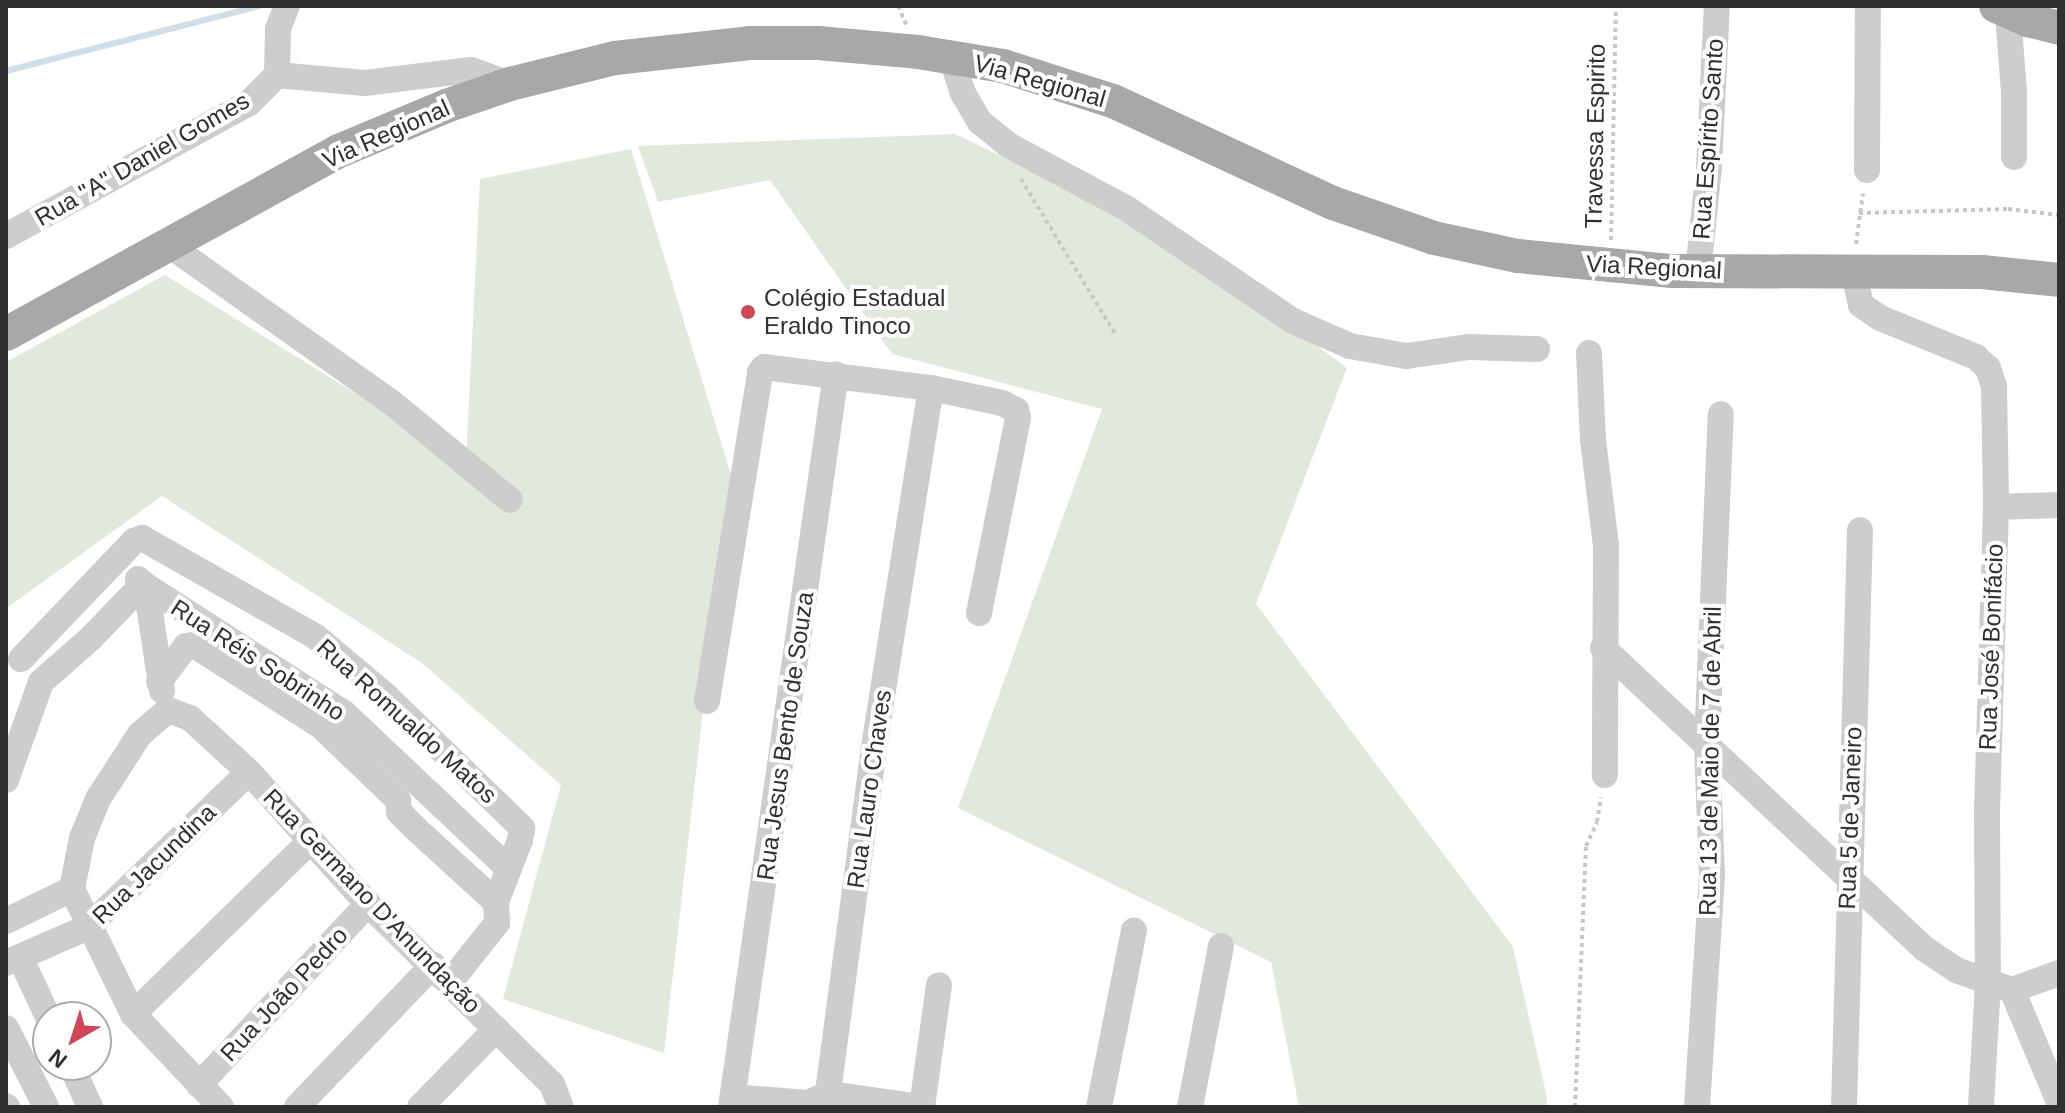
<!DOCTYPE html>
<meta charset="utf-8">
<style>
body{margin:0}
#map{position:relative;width:2065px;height:1113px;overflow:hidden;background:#fff;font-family:Arial,sans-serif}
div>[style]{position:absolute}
.green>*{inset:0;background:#e3e8dc}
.stream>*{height:6px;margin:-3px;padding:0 3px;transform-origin:3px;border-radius:3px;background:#cedfe9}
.path>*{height:4px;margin-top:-2px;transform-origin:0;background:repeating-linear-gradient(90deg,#c7c7c7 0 4px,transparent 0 8px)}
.minor>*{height:26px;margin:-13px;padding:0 13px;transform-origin:13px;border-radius:13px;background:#cdcdcd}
.major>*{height:34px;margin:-17px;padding:0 17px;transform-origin:17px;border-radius:17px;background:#a8a8a8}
.dots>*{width:22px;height:22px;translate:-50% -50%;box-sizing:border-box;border:4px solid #fff;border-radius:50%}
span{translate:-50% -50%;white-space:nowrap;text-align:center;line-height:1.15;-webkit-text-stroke:8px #fff;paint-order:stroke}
.street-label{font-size:24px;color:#303030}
.poi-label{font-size:24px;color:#303030}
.left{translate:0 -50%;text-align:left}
.frame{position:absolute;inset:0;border:8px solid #303030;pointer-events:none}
.north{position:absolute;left:32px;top:1001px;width:80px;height:80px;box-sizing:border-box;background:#fff;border:2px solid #acacac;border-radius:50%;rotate:219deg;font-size:22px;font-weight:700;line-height:32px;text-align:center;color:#303030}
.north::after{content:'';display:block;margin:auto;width:28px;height:36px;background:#d24657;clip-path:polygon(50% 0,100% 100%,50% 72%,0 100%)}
</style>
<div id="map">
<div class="green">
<div style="clip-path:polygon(955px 134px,1172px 238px,1347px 368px,1256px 604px,1513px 947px,1547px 1098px,1546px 1107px,1299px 1107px,1271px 962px,958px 808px,1102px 409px,892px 354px,770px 180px,658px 202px,638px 146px)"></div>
<div style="clip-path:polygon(631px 149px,736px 491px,704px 702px,664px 1053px,503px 999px,561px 785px,422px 663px,162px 496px,8px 607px,6px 663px,6px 362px,165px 275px,466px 462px,480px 179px)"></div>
</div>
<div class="stream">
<div style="left:6px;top:71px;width:261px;rotate:-14.4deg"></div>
</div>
<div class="path">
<div style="left:898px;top:6px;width:22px;rotate:66deg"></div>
<div style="left:1021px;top:179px;width:183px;rotate:58.7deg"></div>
<div style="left:1859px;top:213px;width:149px;rotate:-1.5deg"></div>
<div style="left:2008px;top:209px;width:51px;rotate:6.7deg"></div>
<div style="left:1611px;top:240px;width:234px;rotate:-88.8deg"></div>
<div style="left:1856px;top:244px;width:51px;rotate:-82.2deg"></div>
<div style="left:1575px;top:1107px;width:261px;rotate:-87.6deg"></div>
<div style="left:1586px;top:846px;width:26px;rotate:-65deg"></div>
<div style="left:1597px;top:822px;width:25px;rotate:-81deg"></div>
</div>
<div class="minor">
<div style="left:2008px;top:13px;width:79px;rotate:85.7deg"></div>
<div style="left:2014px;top:92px;width:65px;rotate:90deg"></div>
<div style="left:952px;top:58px;width:37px;rotate:73deg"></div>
<div style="left:963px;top:93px;width:34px;rotate:60deg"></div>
<div style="left:980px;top:122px;width:36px;rotate:39deg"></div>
<div style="left:1008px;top:145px;width:134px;rotate:28.1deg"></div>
<div style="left:1126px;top:208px;width:202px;rotate:34.1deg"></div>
<div style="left:1293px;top:321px;width:62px;rotate:23.7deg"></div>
<div style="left:1350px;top:346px;width:57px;rotate:10.1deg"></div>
<div style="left:1406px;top:356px;width:64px;rotate:-8.1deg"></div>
<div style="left:1469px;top:347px;width:68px;rotate:1.7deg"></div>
<div style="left:277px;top:75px;width:46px;rotate:-88.8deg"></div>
<div style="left:278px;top:29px;width:25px;rotate:-69deg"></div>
<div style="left:1867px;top:170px;width:164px;rotate:-89.7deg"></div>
<div style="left:6px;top:236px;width:277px;rotate:-28.7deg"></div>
<div style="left:249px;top:103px;width:40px;rotate:-45deg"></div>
<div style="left:277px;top:75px;width:88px;rotate:5.2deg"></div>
<div style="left:365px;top:83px;width:107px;rotate:-7deg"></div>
<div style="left:471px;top:70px;width:41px;rotate:19.7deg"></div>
<div style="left:169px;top:245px;width:272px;rotate:35.3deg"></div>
<div style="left:391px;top:402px;width:154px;rotate:39.5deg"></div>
<div style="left:1853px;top:270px;width:36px;rotate:77deg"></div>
<div style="left:1861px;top:305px;width:23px;rotate:34deg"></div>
<div style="left:1880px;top:318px;width:104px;rotate:22.1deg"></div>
<div style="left:1976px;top:357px;width:16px;rotate:43deg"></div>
<div style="left:1988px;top:368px;width:20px;rotate:72deg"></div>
<div style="left:1994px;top:387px;width:120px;rotate:89deg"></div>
<div style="left:1996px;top:507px;width:303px;rotate:91.7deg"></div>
<div style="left:1987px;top:810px;width:174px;rotate:89.7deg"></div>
<div style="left:1988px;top:984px;width:123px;rotate:93.3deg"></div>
<div style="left:1698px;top:272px;width:106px;rotate:-84deg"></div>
<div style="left:1709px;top:167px;width:161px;rotate:-87.2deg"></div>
<div style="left:1589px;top:353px;width:87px;rotate:87.4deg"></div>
<div style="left:1593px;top:440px;width:107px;rotate:83deg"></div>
<div style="left:1606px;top:546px;width:229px;rotate:90.3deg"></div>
<div style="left:1996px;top:507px;width:63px;rotate:-1.8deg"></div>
<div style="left:138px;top:579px;width:11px;rotate:41deg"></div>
<div style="left:146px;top:586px;width:106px;rotate:81.3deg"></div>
<div style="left:146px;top:586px;width:235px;rotate:32.7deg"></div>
<div style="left:344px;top:713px;width:226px;rotate:43.4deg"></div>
<div style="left:1603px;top:648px;width:441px;rotate:43.1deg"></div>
<div style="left:1925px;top:949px;width:37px;rotate:34deg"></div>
<div style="left:1956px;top:970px;width:59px;rotate:19.7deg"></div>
<div style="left:2012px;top:990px;width:50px;rotate:-19.9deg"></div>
<div style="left:21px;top:659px;width:163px;rotate:-46.2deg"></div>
<div style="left:134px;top:541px;width:9px;rotate:-21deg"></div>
<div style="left:142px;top:538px;width:200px;rotate:29.6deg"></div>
<div style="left:316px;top:637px;width:92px;rotate:40.1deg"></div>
<div style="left:386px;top:696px;width:190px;rotate:44.1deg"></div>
<div style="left:522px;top:828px;width:12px;rotate:99deg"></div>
<div style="left:520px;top:840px;width:66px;rotate:111.2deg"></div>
<div style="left:496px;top:902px;width:21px;rotate:87deg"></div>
<div style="left:497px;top:923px;width:75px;rotate:128.5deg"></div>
<div style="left:159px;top:682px;width:45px;rotate:-53.1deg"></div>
<div style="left:186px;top:646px;width:8px;rotate:-7deg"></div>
<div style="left:194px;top:645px;width:152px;rotate:32.6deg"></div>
<div style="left:322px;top:727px;width:105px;rotate:43.8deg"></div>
<div style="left:398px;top:800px;width:12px;rotate:85deg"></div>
<div style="left:399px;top:812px;width:24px;rotate:45deg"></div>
<div style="left:416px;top:829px;width:108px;rotate:42.4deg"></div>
<div style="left:707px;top:701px;width:333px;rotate:-80.8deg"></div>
<div style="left:760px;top:372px;width:6px;rotate:-51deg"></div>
<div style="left:764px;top:367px;width:168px;rotate:7.2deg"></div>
<div style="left:931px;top:388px;width:73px;rotate:11.9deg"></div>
<div style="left:1002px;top:403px;width:16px;rotate:27deg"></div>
<div style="left:1016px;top:410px;width:8px;rotate:76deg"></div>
<div style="left:1018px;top:418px;width:199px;rotate:101.3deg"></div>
<div style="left:168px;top:710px;width:23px;rotate:20deg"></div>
<div style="left:190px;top:718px;width:80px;rotate:42.5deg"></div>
<div style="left:249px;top:772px;width:178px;rotate:48deg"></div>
<div style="left:368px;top:904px;width:257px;rotate:44.4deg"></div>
<div style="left:552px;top:1084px;width:25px;rotate:69deg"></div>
<div style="left:168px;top:710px;width:37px;rotate:139deg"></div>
<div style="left:140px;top:734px;width:77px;rotate:122.9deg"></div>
<div style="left:98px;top:799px;width:42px;rotate:112.3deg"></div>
<div style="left:82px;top:838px;width:52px;rotate:101.1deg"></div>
<div style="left:72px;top:889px;width:139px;rotate:64deg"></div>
<div style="left:133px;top:1014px;width:128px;rotate:46.6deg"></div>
<div style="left:6px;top:780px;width:104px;rotate:-70.3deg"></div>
<div style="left:41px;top:682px;width:67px;rotate:-41.3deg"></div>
<div style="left:91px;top:638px;width:75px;rotate:-46.1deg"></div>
<div style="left:6px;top:921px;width:73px;rotate:-25.9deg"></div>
<div style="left:20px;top:957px;width:66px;rotate:65deg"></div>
<div style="left:6px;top:963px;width:90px;rotate:-23.7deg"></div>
<div style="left:88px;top:927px;width:223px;rotate:-43.9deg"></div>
<div style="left:2012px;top:990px;width:121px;rotate:67.2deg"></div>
<div style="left:133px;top:1014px;width:249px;rotate:-44.3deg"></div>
<div style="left:6px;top:1028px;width:89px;rotate:63.1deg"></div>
<div style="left:71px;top:1065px;width:46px;rotate:65.7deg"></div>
<div style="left:199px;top:1085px;width:248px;rotate:-47deg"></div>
<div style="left:828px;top:1094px;width:95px;rotate:7.9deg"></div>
<div style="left:922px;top:1107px;width:123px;rotate:-82.1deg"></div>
<div style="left:733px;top:1097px;width:75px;rotate:4.6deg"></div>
<div style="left:808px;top:1103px;width:22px;rotate:-24deg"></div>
<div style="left:6px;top:1106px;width:1px;rotate:45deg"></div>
<div style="left:297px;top:1107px;width:197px;rotate:-46.2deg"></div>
<div style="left:420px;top:1107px;width:109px;rotate:-45.7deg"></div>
<div style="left:731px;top:1107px;width:740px;rotate:-81.85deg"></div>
<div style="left:826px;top:1107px;width:363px;rotate:-82.4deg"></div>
<div style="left:874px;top:747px;width:363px;rotate:-81deg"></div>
<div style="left:1099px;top:1107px;width:180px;rotate:-78.8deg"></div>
<div style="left:1190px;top:1107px;width:164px;rotate:-79.1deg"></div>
<div style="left:1697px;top:1107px;width:231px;rotate:-86.3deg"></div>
<div style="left:1712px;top:876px;width:133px;rotate:-92.2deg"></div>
<div style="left:1707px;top:743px;width:329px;rotate:-87.6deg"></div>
<div style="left:1844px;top:1107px;width:577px;rotate:-88.41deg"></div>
</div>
<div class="major">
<div style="left:1996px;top:6px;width:35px;rotate:24deg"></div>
<div style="left:2028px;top:20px;width:32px;rotate:14deg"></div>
<div style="left:6px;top:334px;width:380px;rotate:-28.8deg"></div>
<div style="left:339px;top:151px;width:116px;rotate:-22.8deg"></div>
<div style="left:446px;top:106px;width:68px;rotate:-19deg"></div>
<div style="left:510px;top:84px;width:108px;rotate:-13.9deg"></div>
<div style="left:615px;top:58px;width:136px;rotate:-6.3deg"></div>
<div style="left:750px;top:43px;width:68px"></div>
<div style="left:818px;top:43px;width:100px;rotate:5.1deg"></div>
<div style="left:918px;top:52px;width:86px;rotate:9.4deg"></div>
<div style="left:1003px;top:66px;width:115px;rotate:17.7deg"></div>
<div style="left:1113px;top:101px;width:242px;rotate:24.9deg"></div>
<div style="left:1333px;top:203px;width:107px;rotate:19.1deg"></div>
<div style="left:1434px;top:238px;width:86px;rotate:12.1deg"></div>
<div style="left:1518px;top:256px;width:155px;rotate:5.6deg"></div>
<div style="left:1672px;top:271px;width:310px;rotate:0.2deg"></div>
<div style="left:1982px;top:272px;width:77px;rotate:5.9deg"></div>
</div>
<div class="dots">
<div style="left:748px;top:312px;background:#d24657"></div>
</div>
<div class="street-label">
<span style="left:1040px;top:81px;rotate:16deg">Via Regional</span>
<span style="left:386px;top:134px;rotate:-24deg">Via Regional</span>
<span style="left:1595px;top:136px;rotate:-89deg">Travessa Espirito</span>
<span style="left:1708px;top:139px;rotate:-86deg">Rua Espírito Santo</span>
<span style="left:142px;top:159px;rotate:-30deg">Rua "A" Daniel Gomes</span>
<span style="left:1654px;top:267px;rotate:3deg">Via Regional</span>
<span style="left:1991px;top:647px;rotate:-88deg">Rua José Bonifácio</span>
<span style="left:258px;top:660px;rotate:33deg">Rua Réis Sobrinho</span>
<span style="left:407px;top:721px;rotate:42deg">Rua Romualdo Matos</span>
<span style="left:785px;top:736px;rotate:-82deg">Rua Jesus Bento de Souza</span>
<span style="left:1710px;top:761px;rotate:-89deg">Rua 13 de Maio de 7 de Abril</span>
<span style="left:869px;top:789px;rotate:-82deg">Rua Lauro Chaves</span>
<span style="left:1850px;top:818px;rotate:-88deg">Rua 5 de Janeiro</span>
<span style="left:154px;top:864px;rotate:-44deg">Rua Jacundina</span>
<span style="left:372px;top:901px;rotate:46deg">Rua Germano D'Anundação</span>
<span style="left:284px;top:994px;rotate:-47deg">Rua João Pedro</span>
</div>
<div class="poi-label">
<span class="left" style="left:764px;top:312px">Colégio Estadual<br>Eraldo Tinoco</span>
</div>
<div class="frame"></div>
<div class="north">N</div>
</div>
